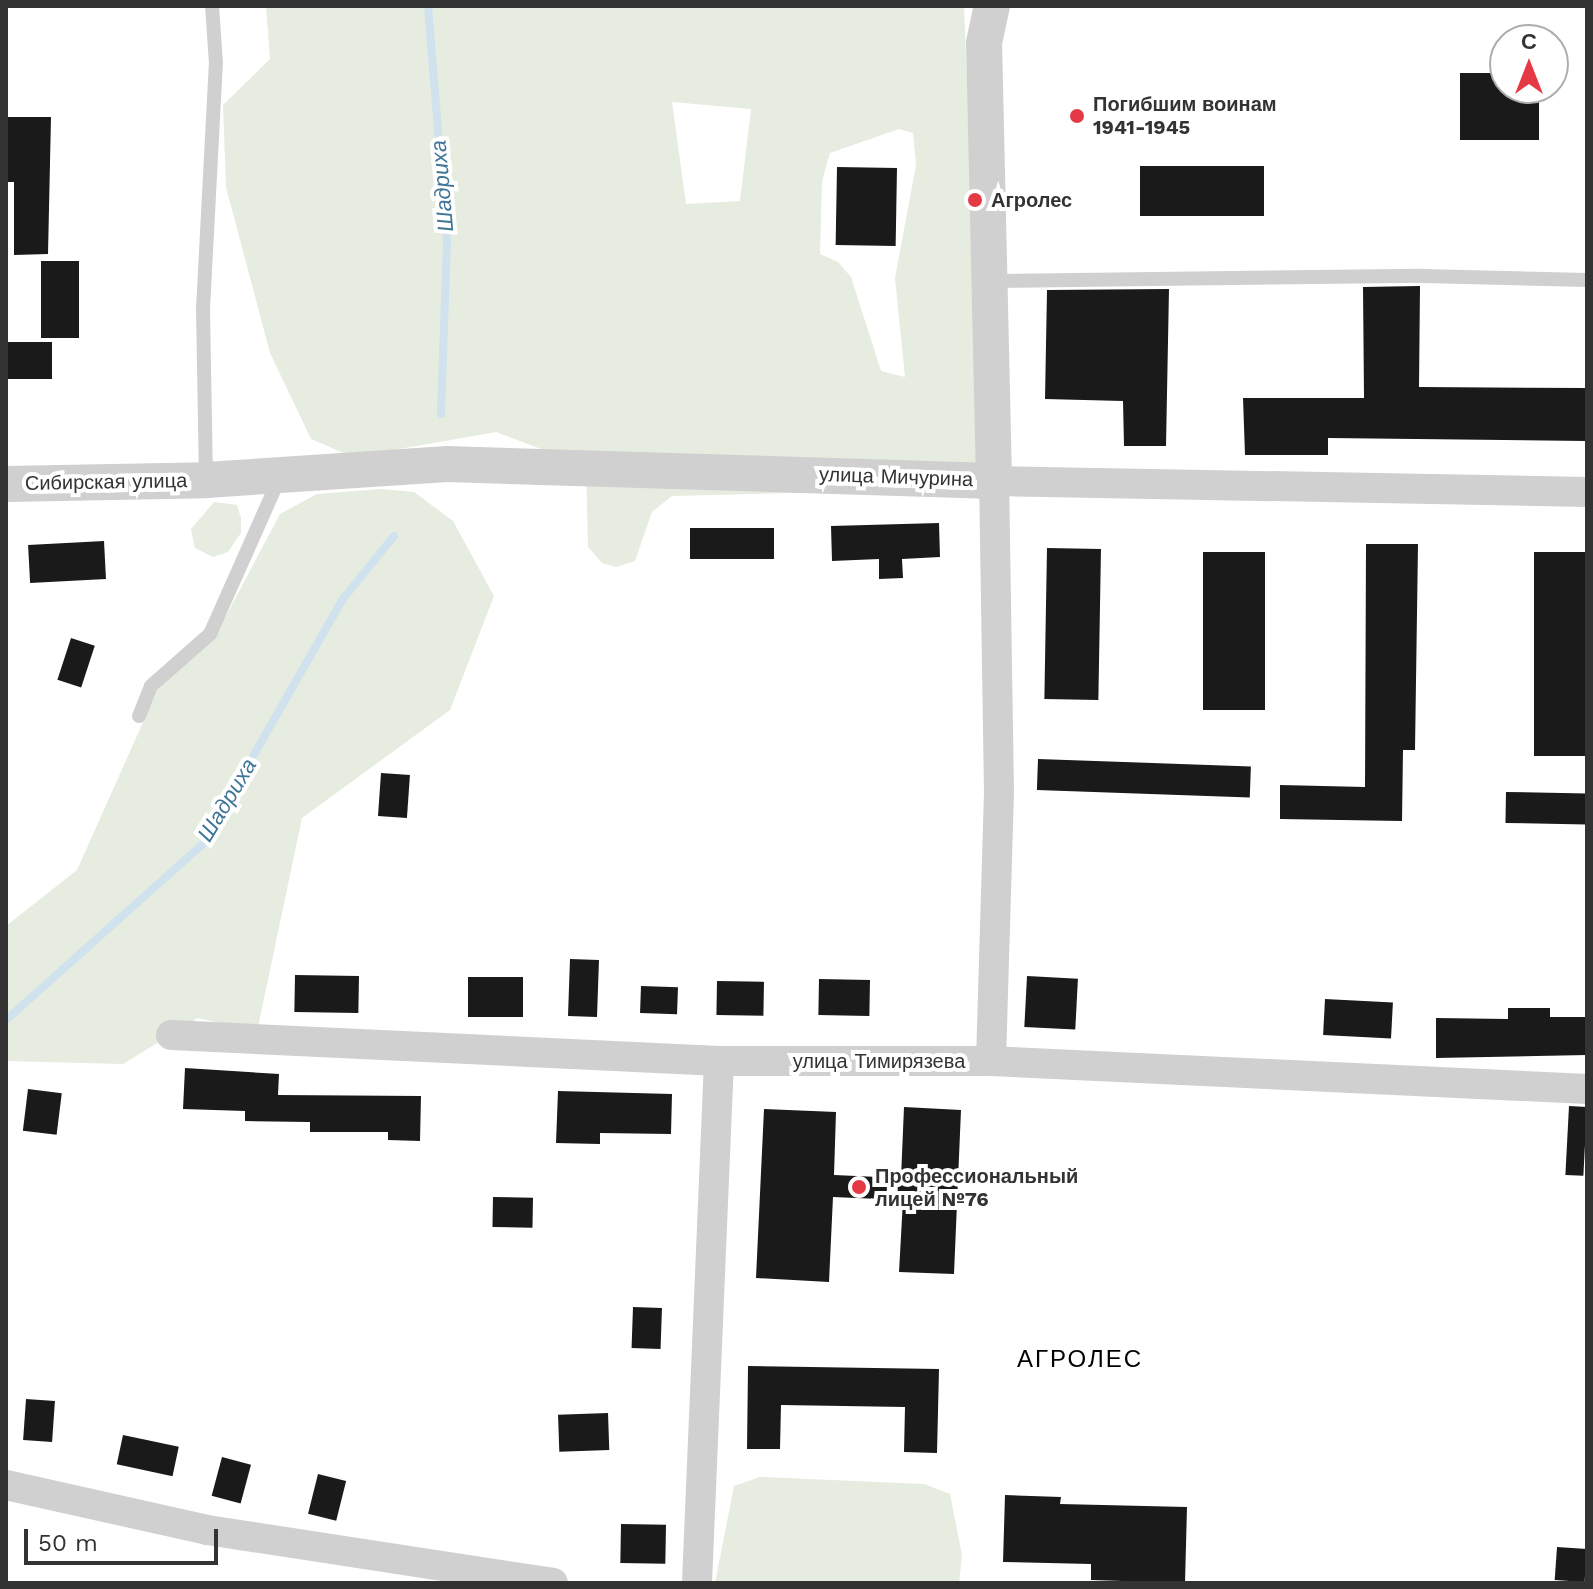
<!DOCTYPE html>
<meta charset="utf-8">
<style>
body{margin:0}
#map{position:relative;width:1593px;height:1589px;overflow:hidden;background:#fff;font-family:"Work Sans",sans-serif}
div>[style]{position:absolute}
.green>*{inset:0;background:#e6ecdf}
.stream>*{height:8px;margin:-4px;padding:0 4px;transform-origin:4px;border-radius:4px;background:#cfe2ee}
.building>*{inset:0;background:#1a1a1a;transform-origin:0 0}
.service>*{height:14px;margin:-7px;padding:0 7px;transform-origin:7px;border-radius:7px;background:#d0d0d0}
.minor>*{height:30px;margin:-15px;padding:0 15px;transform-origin:15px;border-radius:15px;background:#d0d0d0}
.tertiary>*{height:36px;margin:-18px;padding:0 18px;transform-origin:18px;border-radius:18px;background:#d0d0d0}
.dots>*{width:22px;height:22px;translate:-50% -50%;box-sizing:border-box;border:4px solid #fff;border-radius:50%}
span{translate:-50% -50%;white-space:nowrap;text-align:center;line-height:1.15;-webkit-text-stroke:8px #fff;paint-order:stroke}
.poi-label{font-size:20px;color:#333;font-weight:700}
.left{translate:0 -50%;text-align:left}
.street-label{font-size:20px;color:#333}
.water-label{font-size:22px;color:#3f7597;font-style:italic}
.quarter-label{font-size:24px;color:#000;letter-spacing:2px}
.frame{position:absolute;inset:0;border:8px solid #333;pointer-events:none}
.north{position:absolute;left:1489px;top:24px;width:80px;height:80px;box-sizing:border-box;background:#fff;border:2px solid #adadad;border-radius:50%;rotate:0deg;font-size:22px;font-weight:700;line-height:32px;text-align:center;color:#333}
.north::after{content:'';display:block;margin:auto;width:28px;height:36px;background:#e63946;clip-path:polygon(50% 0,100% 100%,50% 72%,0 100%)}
.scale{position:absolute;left:24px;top:1529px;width:194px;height:36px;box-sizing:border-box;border:4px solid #333;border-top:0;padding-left:10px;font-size:24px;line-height:28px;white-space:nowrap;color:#333;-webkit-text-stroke:6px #fff;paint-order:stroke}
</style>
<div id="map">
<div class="green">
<div style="clip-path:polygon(evenodd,266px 6px,964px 6px,984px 488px,672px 496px,652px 512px,635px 561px,616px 567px,602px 563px,588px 547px,586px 466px,496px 432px,353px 457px,311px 439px,270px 353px,226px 187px,223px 105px,270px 59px,266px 6px,672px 102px,751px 109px,740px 201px,686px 204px,672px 102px,266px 6px,899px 129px,913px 133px,916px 165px,895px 278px,905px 377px,881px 371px,851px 277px,838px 262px,820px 254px,822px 181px,830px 153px,899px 129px)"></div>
<div style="clip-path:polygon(381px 489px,414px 492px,453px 521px,494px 596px,450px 710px,302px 818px,257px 1032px,198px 1018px,123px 1064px,6px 1061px,6px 926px,77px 870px,157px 691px,226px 616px,280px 514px,317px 494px)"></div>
<div style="clip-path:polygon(214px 502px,237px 505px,241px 518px,241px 533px,228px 552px,213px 557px,195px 548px,191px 529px)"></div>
<div style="clip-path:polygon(760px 1477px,924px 1484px,950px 1494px,962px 1555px,959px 1583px,715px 1583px,734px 1486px)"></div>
</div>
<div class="stream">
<div style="left:428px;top:6px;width:236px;rotate:85.4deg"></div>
<div style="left:447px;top:241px;width:173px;rotate:92deg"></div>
<div style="left:6px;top:1020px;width:264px;rotate:-41.8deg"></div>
<div style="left:203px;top:844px;width:282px;rotate:-60.3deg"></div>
<div style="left:343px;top:599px;width:81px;rotate:-51deg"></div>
</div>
<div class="building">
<div style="clip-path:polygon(1460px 73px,1505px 73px,1505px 88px,1539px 88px,1539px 140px,1460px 140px)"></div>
<div style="clip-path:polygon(6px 117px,51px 117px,48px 254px,14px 255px,14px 182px,6px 182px)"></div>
<div style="left:1140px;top:166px;width:124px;height:50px"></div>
<div style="left:837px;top:167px;width:60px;height:78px;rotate:1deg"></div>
<div style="left:41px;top:261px;width:38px;height:77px"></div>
<div style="clip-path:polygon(1420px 286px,1419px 387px,1587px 388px,1587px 441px,1328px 438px,1328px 455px,1245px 455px,1243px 398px,1364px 398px,1363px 287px)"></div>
<div style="clip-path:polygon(1169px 289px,1166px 446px,1124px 446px,1123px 401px,1045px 399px,1047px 290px)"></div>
<div style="left:52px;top:342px;width:37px;height:46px;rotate:90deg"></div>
<div style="clip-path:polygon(939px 523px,940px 557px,902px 559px,903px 578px,879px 579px,879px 559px,832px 561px,831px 526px)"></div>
<div style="left:774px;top:528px;width:31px;height:84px;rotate:90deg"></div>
<div style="left:104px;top:541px;width:38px;height:76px;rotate:87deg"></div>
<div style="clip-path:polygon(1366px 544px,1418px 544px,1415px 750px,1403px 750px,1402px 821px,1280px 819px,1280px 785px,1365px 787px)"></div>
<div style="left:1047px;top:548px;width:54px;height:151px;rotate:1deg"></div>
<div style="left:1203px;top:552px;width:62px;height:158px"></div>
<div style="left:1587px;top:552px;width:204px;height:53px;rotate:90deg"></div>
<div style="left:71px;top:638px;width:25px;height:44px;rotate:18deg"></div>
<div style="left:1038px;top:759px;width:213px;height:31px;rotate:2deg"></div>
<div style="left:381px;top:773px;width:29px;height:43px;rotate:4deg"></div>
<div style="left:1506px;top:792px;width:81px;height:31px;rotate:1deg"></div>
<div style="left:570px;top:959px;width:29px;height:57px;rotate:2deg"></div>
<div style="left:295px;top:975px;width:64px;height:37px;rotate:1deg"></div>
<div style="left:1027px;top:976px;width:51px;height:51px;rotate:3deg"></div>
<div style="left:468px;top:977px;width:55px;height:40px"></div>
<div style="left:819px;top:979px;width:51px;height:36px;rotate:1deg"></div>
<div style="left:717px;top:981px;width:47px;height:34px;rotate:1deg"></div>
<div style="left:641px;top:986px;width:37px;height:27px;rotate:2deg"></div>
<div style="left:1325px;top:999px;width:68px;height:36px;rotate:3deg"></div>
<div style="clip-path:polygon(1508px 1008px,1550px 1008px,1550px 1017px,1587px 1017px,1587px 1055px,1436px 1058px,1436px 1018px,1508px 1019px)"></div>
<div style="clip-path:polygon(185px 1068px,279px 1074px,278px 1095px,421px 1096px,420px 1141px,388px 1140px,388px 1132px,310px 1132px,310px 1122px,245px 1121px,245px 1111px,183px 1109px)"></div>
<div style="left:28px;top:1089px;width:34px;height:42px;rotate:7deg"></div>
<div style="clip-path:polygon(558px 1091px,672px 1094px,671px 1134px,600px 1133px,600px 1144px,556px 1143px)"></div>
<div style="left:1569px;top:1106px;width:18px;height:69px;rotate:3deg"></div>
<div style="clip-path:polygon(904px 1107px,961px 1110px,954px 1274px,899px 1272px,903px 1200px,833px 1197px,829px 1282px,756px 1278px,764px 1109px,836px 1112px,834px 1175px,901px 1178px)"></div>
<div style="left:493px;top:1197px;width:40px;height:30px;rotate:1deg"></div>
<div style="left:633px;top:1307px;width:29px;height:41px;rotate:2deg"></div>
<div style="clip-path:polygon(748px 1366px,939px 1369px,937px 1453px,904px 1452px,905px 1407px,781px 1405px,780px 1449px,747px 1449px)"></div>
<div style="left:26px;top:1399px;width:29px;height:41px;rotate:4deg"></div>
<div style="left:608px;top:1413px;width:37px;height:50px;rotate:88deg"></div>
<div style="left:123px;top:1435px;width:57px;height:30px;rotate:12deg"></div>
<div style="left:222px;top:1457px;width:30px;height:40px;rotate:15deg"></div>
<div style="left:318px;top:1474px;width:29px;height:41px;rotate:14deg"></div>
<div style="clip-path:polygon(1005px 1495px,1061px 1497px,1060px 1504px,1187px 1507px,1185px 1583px,1091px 1580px,1091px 1564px,1003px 1562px)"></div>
<div style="left:621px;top:1524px;width:45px;height:39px;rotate:1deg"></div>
<div style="left:1557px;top:1547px;width:30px;height:33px;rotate:4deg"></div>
</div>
<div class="service">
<div style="left:990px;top:281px;width:433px;rotate:-0.7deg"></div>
<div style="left:1423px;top:276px;width:164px;rotate:1.4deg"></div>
<div style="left:206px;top:480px;width:171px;rotate:-91deg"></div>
<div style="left:203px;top:309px;width:245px;rotate:-87deg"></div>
<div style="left:216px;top:64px;width:58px;rotate:-93.9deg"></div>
<div style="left:139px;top:716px;width:32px;rotate:-68deg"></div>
<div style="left:151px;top:686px;width:79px;rotate:-41.4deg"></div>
<div style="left:210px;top:634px;width:170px;rotate:-66deg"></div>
</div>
<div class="minor">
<div style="left:171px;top:1035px;width:549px;rotate:2.72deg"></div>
<div style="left:719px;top:1061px;width:272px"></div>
<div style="left:991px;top:1061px;width:597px;rotate:2.69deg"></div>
<div style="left:991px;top:1061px;width:268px;rotate:-88.3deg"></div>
<div style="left:999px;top:793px;width:312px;rotate:-90.9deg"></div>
<div style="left:994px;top:481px;width:593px;rotate:1.06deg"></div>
<div style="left:6px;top:1485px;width:206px;rotate:12.6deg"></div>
<div style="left:207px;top:1530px;width:350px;rotate:8.7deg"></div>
<div style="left:697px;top:1583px;width:522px;rotate:-87.59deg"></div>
</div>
<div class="tertiary">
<div style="left:6px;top:484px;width:200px;rotate:-1.1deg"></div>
<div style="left:206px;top:480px;width:242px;rotate:-3.8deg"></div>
<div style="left:447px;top:464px;width:547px;rotate:1.78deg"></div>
<div style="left:994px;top:481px;width:438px;rotate:-91.3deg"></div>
<div style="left:984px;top:43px;width:38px;rotate:-78deg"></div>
</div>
<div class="dots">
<div style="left:1077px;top:116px;background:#e63946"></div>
<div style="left:975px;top:200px;background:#e63946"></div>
<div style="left:859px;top:1187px;background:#e63946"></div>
</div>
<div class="poi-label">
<span class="left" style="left:1093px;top:116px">Погибшим воинам<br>1941-1945</span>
<span class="left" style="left:991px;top:200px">Агролес</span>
<span class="left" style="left:875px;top:1188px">Профессиональный<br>лицей №76</span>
</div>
<div class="street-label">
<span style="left:896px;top:477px;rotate:2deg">улица Мичурина</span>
<span style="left:106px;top:482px;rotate:-1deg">Сибирская улица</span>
<span style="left:879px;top:1061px">улица Тимирязева</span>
</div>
<div class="water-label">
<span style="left:442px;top:186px;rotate:-95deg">Шадриха</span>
<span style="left:227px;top:800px;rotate:-59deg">Шадриха</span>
</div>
<div class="quarter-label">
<span style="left:1080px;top:1360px">АГРОЛЕС</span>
</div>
<div class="frame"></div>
<div class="north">С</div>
<div class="scale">50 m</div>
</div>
